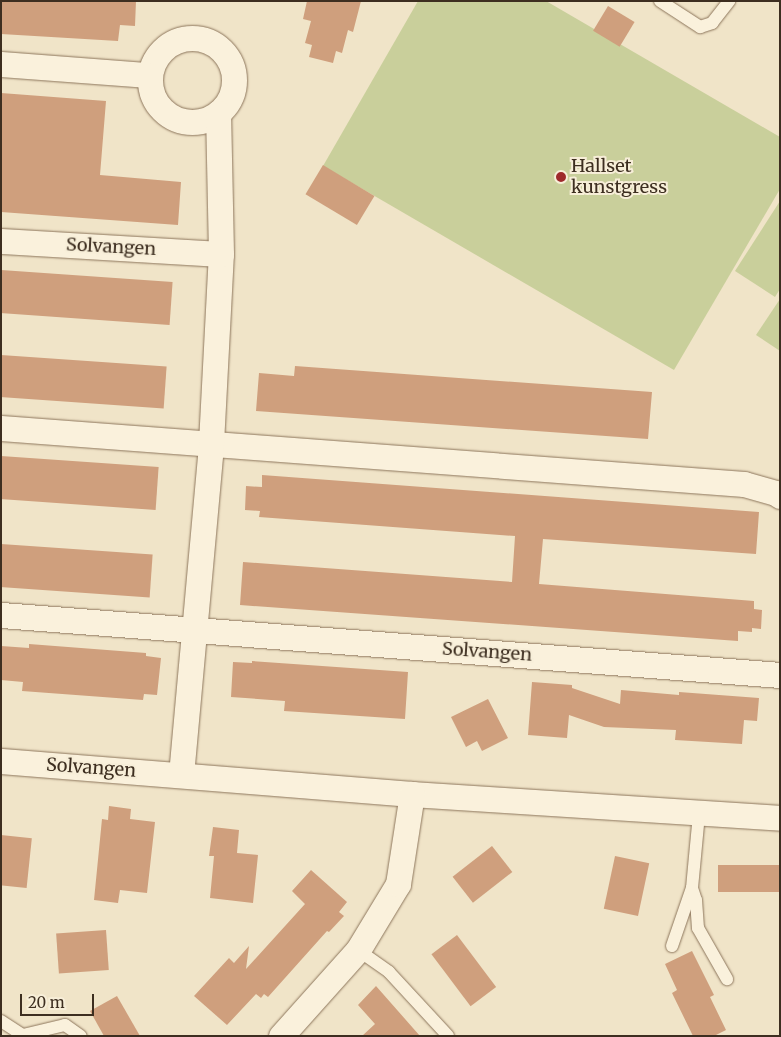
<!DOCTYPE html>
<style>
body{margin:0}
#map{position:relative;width:781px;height:1037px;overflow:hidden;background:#f0e4c8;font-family:Merriweather,serif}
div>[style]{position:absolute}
.green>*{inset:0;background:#c9cf9b}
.building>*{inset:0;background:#cf9f7d;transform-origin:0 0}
.roads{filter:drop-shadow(0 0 1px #8d765c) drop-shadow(0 0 1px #8d765c)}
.service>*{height:12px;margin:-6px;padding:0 6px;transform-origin:6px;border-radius:6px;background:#faf1dc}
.minor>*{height:25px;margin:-12.5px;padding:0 12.5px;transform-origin:12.5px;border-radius:12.5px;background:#faf1dc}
.minor>.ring{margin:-12.5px;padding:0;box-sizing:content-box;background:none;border:25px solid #faf1dc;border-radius:50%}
.dots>*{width:14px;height:14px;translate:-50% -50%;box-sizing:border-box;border:2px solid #f7eed8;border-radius:50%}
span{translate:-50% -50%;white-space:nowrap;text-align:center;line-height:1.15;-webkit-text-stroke:4px #f7eed8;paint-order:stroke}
.poi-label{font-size:18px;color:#3d2e20}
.left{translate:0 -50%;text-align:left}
.street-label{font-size:18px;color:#3d2e20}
.frame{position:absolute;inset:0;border:2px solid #3d2e20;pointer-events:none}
.scale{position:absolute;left:20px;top:994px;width:74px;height:22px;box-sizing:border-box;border:2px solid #3d2e20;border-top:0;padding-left:6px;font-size:15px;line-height:18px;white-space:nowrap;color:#3d2e20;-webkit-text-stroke:4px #f7eed8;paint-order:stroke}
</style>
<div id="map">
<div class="green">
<div style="clip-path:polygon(418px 1px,546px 1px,780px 137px,780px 189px,674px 370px,323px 166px)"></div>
<div style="clip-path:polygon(780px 201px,780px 289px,775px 297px,735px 271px)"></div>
<div style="clip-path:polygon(780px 299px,780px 351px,756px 335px)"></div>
</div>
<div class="building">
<div style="clip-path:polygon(1px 1px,136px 1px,135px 26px,120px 25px,118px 41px,1px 34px)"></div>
<div style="clip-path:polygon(307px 1px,361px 1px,353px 32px,348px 30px,342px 53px,336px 51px,333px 63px,309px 57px,312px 45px,305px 43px,311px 21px,303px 19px)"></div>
<div style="left:608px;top:6px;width:31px;height:29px;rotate:31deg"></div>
<div style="clip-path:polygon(1px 93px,106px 101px,100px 175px,181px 182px,178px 225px,1px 212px)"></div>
<div style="left:323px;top:165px;width:60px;height:34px;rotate:31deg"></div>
<div style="left:1px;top:270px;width:172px;height:43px;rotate:4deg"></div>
<div style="left:1px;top:355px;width:166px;height:42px;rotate:4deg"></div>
<div style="clip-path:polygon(295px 366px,652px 392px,648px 439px,256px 411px,259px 373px,294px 376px)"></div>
<div style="left:1px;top:456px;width:158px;height:43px;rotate:4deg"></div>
<div style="clip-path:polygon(262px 475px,759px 512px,756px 554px,543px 539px,539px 584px,754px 601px,754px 609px,762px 610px,761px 629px,752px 628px,752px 632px,738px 631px,738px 641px,240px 605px,243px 562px,512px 582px,515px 536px,259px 517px,260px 511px,245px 510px,246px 486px,262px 487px)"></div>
<div style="left:1px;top:544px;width:152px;height:43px;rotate:4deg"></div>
<div style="clip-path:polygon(29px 644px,146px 653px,146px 656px,161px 658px,157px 695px,144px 694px,143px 700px,22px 691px,23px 682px,1px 680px,1px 646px,29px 648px)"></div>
<div style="clip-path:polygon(252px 661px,408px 672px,405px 719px,284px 711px,285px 701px,231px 697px,233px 662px,252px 663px)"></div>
<div style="clip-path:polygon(532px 682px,572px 685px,572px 688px,620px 704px,621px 690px,679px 695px,679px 692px,759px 698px,757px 721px,744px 720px,742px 744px,675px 740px,676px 730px,604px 727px,569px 715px,567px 738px,528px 735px)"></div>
<div style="clip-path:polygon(488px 699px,508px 738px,482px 751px,477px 741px,466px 747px,451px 717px)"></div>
<div style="clip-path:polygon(109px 806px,131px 809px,130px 819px,155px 822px,147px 893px,120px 890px,118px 903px,94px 900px,102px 819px,108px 820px)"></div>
<div style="clip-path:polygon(213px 827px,239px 830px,237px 853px,258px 855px,253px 903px,210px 898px,214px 856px,209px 856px)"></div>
<div style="left:1px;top:835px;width:31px;height:50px;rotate:6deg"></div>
<div style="left:492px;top:846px;width:33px;height:50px;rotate:52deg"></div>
<div style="left:615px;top:856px;width:35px;height:54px;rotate:12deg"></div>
<div style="left:718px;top:865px;width:62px;height:27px"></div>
<div style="clip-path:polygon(311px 870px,347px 902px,339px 912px,344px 916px,329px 932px,327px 931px,268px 997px,264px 994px,261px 998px,256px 994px,227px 1025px,194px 996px,229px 958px,234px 963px,249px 946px,246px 969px,305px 904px,292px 891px)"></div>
<div style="left:106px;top:930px;width:40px;height:50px;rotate:86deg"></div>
<div style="left:457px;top:935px;width:65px;height:32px;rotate:53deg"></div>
<div style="clip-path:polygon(692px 951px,714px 995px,710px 997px,726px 1030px,714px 1036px,693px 1036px,672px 993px,677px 990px,665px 964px)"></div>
<div style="clip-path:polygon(376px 986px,420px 1036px,362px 1036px,375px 1024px,358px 1005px)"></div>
<div style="clip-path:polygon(117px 996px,140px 1036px,104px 1036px,90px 1011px)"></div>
</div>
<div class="roads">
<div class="service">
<div style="left:660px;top:1px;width:48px;rotate:33deg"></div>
<div style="left:700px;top:27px;width:13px;rotate:-18deg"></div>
<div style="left:712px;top:23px;width:28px;rotate:-52deg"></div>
<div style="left:692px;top:888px;width:13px;rotate:72deg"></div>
<div style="left:696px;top:900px;width:28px;rotate:86deg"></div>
<div style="left:698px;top:928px;width:59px;rotate:60.4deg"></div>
<div style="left:672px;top:946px;width:61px;rotate:-71deg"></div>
<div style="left:692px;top:888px;width:74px;rotate:-84.6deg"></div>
<div style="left:358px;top:950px;width:38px;rotate:35deg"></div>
<div style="left:389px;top:972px;width:87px;rotate:47.3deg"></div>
<div style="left:1px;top:1021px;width:27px;rotate:33deg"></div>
<div style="left:23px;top:1035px;width:43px;rotate:-13.4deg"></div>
<div style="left:65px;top:1025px;width:19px;rotate:35deg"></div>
</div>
<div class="minor">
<div class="ring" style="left:150px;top:38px;width:59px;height:59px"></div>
<div style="left:1px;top:64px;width:148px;rotate:4.3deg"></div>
<div style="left:1px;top:241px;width:220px;rotate:3.4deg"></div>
<div style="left:1px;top:428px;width:745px;rotate:4.31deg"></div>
<div style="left:744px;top:484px;width:33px;rotate:16deg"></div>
<div style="left:776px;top:493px;width:5px;rotate:37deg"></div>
<div style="left:1px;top:615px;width:781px;rotate:4.4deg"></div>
<div style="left:1px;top:761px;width:412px;rotate:4.6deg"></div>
<div style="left:412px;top:794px;width:369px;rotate:3.7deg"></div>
<div style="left:181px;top:775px;width:333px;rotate:-84.8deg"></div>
<div style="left:211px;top:443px;width:189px;rotate:-87deg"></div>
<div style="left:221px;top:254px;width:141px;rotate:-91.2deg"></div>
<div style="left:281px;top:1036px;width:115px;rotate:-48.2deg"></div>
<div style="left:358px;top:950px;width:77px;rotate:-58.8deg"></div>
<div style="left:398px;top:884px;width:91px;rotate:-81.2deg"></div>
</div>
</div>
<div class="dots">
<div style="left:561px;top:177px;background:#9e2a2b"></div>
</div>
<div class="poi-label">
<span class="left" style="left:571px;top:177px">Hallset<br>kunstgress</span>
</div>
<div class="street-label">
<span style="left:111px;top:247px;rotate:3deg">Solvangen</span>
<span style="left:487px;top:652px;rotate:4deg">Solvangen</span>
<span style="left:91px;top:768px;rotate:4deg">Solvangen</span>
</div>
<div class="frame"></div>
<div class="scale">20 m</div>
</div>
